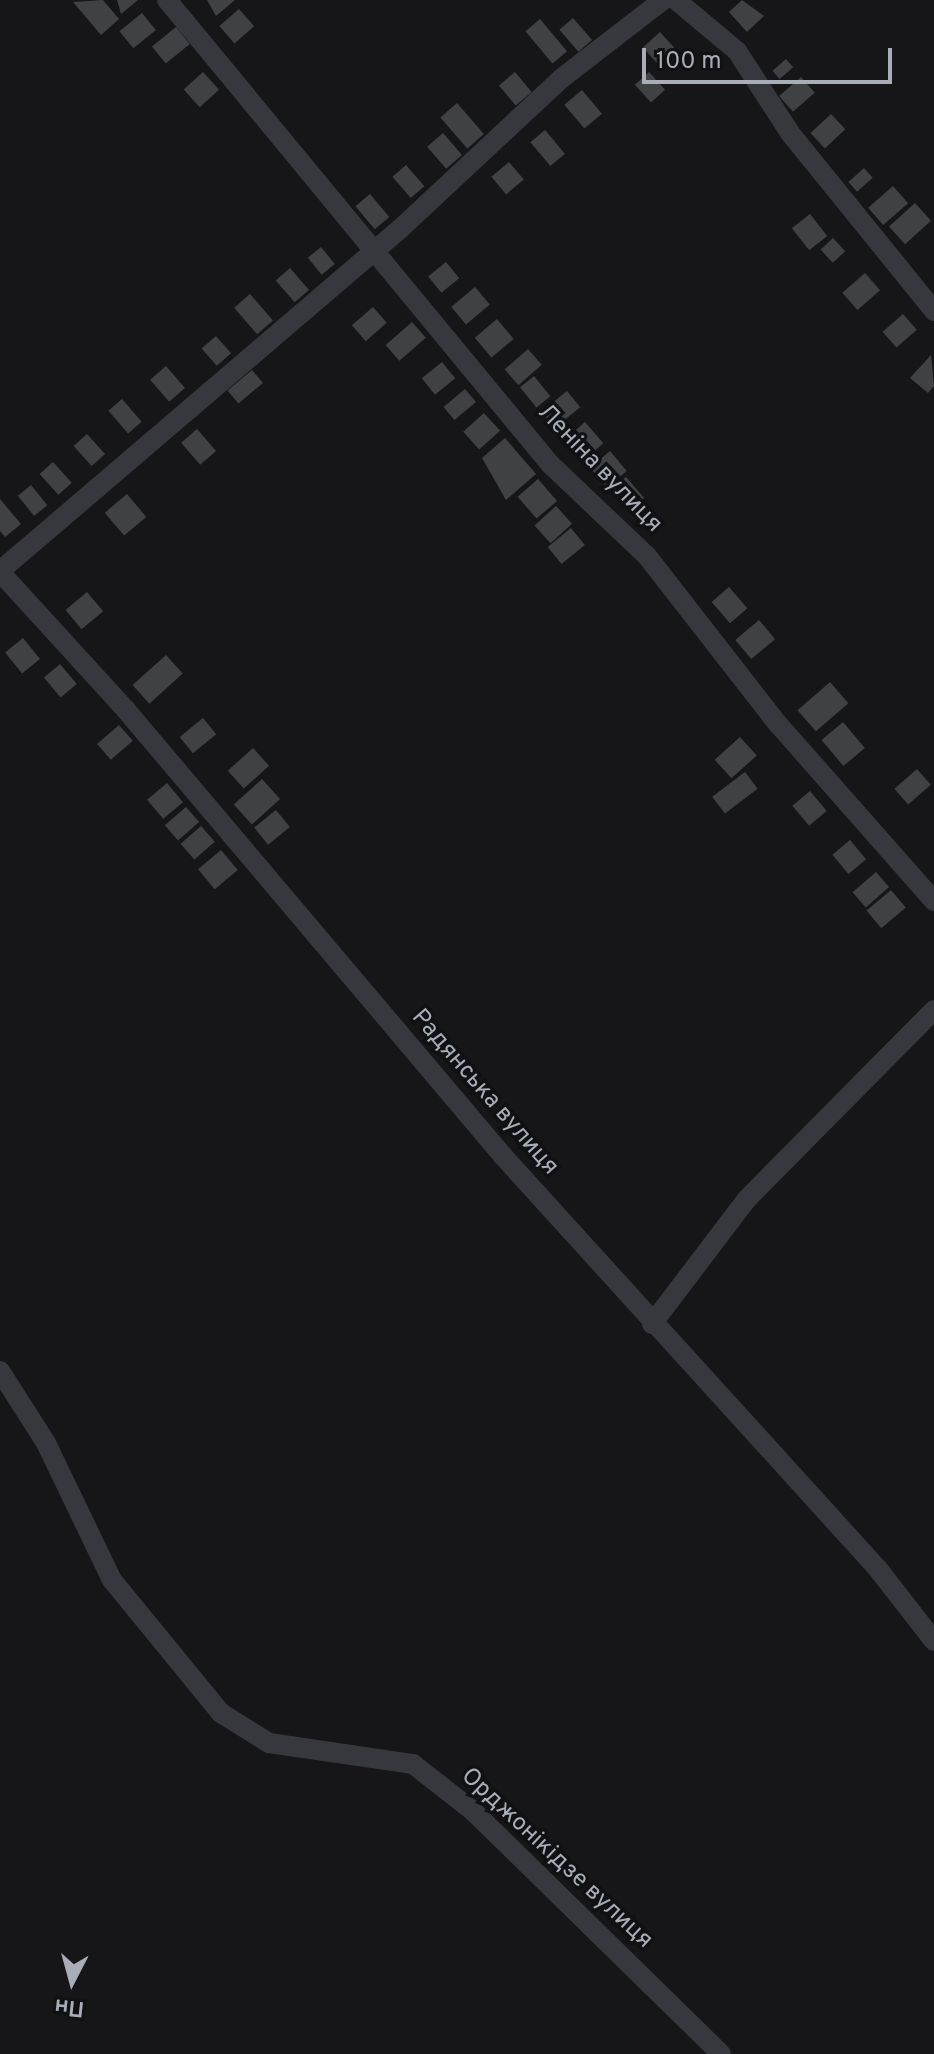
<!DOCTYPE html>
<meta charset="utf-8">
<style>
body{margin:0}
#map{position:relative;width:934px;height:2054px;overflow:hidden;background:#161618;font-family:Overpass,sans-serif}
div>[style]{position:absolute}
.building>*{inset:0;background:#404145;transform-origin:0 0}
.minor>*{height:20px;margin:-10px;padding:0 10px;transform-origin:10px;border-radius:10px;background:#37383d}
span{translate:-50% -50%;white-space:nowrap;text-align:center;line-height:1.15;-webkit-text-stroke:7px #111113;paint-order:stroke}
.street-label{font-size:24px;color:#a8adb8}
.north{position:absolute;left:32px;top:1942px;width:80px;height:80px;-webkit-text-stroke:6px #111113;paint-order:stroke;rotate:186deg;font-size:22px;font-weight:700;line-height:32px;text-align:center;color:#a8adb8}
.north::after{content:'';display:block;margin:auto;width:28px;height:36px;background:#a8adb8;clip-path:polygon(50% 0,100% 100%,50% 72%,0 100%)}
.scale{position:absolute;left:642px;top:48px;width:250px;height:36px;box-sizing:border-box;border:4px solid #a8adb8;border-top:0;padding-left:10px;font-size:24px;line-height:28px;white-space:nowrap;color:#a8adb8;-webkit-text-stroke:6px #111113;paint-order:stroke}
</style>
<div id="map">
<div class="building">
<div style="clip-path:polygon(103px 0,119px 19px,101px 35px,73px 2px)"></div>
<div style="clip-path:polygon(117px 0,138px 0,121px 14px)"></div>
<div style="clip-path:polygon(207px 0,235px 0,216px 16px)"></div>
<div style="clip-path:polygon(742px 0,764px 16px,747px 32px,729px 12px)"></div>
<div style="left:239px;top:9px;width:23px;height:26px;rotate:49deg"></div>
<div style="left:142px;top:13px;width:22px;height:29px;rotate:51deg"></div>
<div style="left:573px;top:18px;width:29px;height:18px;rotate:49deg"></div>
<div style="left:540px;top:19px;width:42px;height:19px;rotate:50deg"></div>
<div style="left:176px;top:27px;width:22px;height:31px;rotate:51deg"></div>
<div style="left:660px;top:32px;width:24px;height:23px;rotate:48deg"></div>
<div style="left:786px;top:59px;width:11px;height:18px;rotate:49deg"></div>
<div style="left:203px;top:72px;width:24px;height:26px;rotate:48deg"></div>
<div style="left:515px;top:72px;width:26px;height:21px;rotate:50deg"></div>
<div style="left:649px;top:72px;width:24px;height:19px;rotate:48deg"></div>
<div style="left:801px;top:77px;width:21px;height:29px;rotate:49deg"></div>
<div style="left:582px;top:90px;width:31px;height:23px;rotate:50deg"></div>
<div style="left:457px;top:103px;width:41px;height:22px;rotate:49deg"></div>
<div style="left:831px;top:114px;width:21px;height:28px;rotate:47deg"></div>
<div style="left:545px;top:130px;width:31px;height:19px;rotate:50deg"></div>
<div style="left:443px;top:133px;width:29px;height:21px;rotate:49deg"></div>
<div style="left:509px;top:162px;width:23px;height:23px;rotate:50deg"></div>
<div style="left:406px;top:165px;width:28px;height:18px;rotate:49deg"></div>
<div style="left:864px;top:168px;width:13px;height:21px;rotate:48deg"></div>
<div style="left:893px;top:186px;width:23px;height:33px;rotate:49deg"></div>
<div style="left:370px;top:194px;width:30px;height:19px;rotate:50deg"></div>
<div style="left:915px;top:203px;width:24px;height:35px;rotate:48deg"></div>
<div style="left:810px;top:214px;width:28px;height:23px;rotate:52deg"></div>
<div style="left:833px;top:238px;width:18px;height:17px;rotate:47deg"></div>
<div style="left:321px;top:247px;width:22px;height:17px;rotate:51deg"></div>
<div style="left:446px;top:262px;width:21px;height:23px;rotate:51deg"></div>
<div style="left:290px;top:268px;width:29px;height:19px;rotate:49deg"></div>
<div style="left:865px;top:273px;width:23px;height:30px;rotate:49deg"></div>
<div style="left:475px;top:287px;width:23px;height:31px;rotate:50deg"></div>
<div style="left:250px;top:294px;width:35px;height:21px;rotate:49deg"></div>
<div style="left:373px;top:307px;width:21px;height:28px;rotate:49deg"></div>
<div style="left:903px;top:314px;width:21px;height:27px;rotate:49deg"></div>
<div style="left:497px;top:319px;width:26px;height:29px;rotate:50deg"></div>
<div style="left:412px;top:322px;width:21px;height:35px;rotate:49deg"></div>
<div style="left:216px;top:336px;width:23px;height:19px;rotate:49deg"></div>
<div style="left:528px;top:349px;width:21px;height:31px;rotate:49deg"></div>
<div style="clip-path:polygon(931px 355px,934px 386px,928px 393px,910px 378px)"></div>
<div style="left:442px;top:362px;width:21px;height:26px;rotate:51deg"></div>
<div style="left:166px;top:366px;width:29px;height:21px;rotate:49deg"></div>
<div style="left:252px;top:370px;width:17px;height:32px;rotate:50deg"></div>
<div style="left:534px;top:376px;width:26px;height:18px;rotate:51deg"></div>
<div style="left:465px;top:389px;width:17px;height:28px;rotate:50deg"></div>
<div style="left:567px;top:391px;width:21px;height:33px;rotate:51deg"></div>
<div style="left:122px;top:399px;width:30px;height:18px;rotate:49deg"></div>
<div style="left:484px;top:413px;width:24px;height:28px;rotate:48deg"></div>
<div style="left:585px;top:422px;width:28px;height:23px;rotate:49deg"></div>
<div style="left:197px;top:429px;width:29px;height:21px;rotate:49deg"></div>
<div style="left:87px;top:434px;width:27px;height:18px;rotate:48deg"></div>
<div style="clip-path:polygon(505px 438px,536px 474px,506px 500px,482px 458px)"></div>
<div style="left:610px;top:451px;width:26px;height:26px;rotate:50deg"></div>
<div style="left:53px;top:462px;width:28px;height:18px;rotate:48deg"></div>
<div style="left:626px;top:477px;width:28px;height:20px;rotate:49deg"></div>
<div style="left:538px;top:479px;width:29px;height:27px;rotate:49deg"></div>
<div style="left:31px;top:485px;width:26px;height:17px;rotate:51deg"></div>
<div style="left:127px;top:494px;width:30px;height:29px;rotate:50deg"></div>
<div style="clip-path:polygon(0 499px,21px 524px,5px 537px,0 531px)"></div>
<div style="left:556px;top:506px;width:24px;height:29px;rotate:48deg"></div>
<div style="left:571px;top:528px;width:22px;height:30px;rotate:51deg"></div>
<div style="left:729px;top:587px;width:28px;height:23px;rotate:49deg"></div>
<div style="left:87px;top:592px;width:25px;height:28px;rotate:50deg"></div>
<div style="left:759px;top:620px;width:25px;height:31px;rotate:50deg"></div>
<div style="left:23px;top:638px;width:27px;height:23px;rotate:51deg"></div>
<div style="left:166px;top:655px;width:25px;height:45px;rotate:48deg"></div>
<div style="left:60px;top:664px;width:26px;height:21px;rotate:50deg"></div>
<div style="left:830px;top:682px;width:28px;height:43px;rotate:49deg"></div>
<div style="left:203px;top:718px;width:21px;height:30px;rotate:51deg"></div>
<div style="left:843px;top:722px;width:34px;height:28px;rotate:50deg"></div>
<div style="left:119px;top:725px;width:21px;height:29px;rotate:49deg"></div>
<div style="left:740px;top:737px;width:25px;height:34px;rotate:48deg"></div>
<div style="left:253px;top:748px;width:24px;height:34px;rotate:48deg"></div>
<div style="left:917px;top:769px;width:21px;height:30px;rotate:49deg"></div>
<div style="left:745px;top:772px;width:21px;height:41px;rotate:53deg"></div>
<div style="left:262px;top:779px;width:27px;height:38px;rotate:48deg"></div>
<div style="left:167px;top:783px;width:25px;height:26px;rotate:50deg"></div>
<div style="left:810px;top:791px;width:26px;height:23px;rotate:50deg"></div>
<div style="left:186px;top:807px;width:20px;height:28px;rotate:49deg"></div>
<div style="left:276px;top:810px;width:22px;height:28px;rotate:51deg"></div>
<div style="left:201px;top:826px;width:21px;height:27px;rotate:49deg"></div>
<div style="left:850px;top:840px;width:25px;height:23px;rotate:50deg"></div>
<div style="left:221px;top:850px;width:26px;height:30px;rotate:50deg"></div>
<div style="left:876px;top:872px;width:20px;height:31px;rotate:49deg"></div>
<div style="left:891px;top:890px;width:23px;height:32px;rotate:50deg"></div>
</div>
<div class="minor">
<div style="left:167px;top:0;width:602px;rotate:50.46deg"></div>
<div style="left:550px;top:464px;width:134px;rotate:43.5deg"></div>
<div style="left:647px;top:556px;width:213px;rotate:52.1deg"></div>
<div style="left:778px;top:724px;width:236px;rotate:48.6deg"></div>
<div style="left:676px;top:0;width:80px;rotate:39.9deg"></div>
<div style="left:737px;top:51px;width:98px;rotate:57.1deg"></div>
<div style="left:790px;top:133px;width:229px;rotate:51deg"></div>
<div style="left:0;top:571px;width:526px;rotate:-40.53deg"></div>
<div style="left:400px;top:229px;width:221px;rotate:-43deg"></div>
<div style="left:562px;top:78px;width:128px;rotate:-37.7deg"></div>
<div style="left:0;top:572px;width:187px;rotate:47.6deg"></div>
<div style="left:126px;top:710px;width:584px;rotate:49.79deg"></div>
<div style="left:503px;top:1156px;width:558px;rotate:47.76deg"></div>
<div style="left:878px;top:1569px;width:91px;rotate:52.1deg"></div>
<div style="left:652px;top:1324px;width:156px;rotate:-52.8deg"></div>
<div style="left:746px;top:1200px;width:267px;rotate:-45.3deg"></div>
<div style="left:0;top:1371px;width:85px;rotate:57.4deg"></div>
<div style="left:46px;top:1443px;width:152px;rotate:64.3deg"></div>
<div style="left:112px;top:1580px;width:172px;rotate:50.7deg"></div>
<div style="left:221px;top:1713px;width:57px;rotate:32deg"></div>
<div style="left:269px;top:1743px;width:146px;rotate:8.3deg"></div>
<div style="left:413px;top:1764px;width:76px;rotate:38.1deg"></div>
<div style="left:473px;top:1811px;width:347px;rotate:44.4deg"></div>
</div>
<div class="street-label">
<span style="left:599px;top:469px;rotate:46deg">Леніна вулиця</span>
<span style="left:484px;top:1093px;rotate:49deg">Радянська вулиця</span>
<span style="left:556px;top:1859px;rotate:43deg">Орджонікідзе вулиця</span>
</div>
<div class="north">Пн</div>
<div class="scale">100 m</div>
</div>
